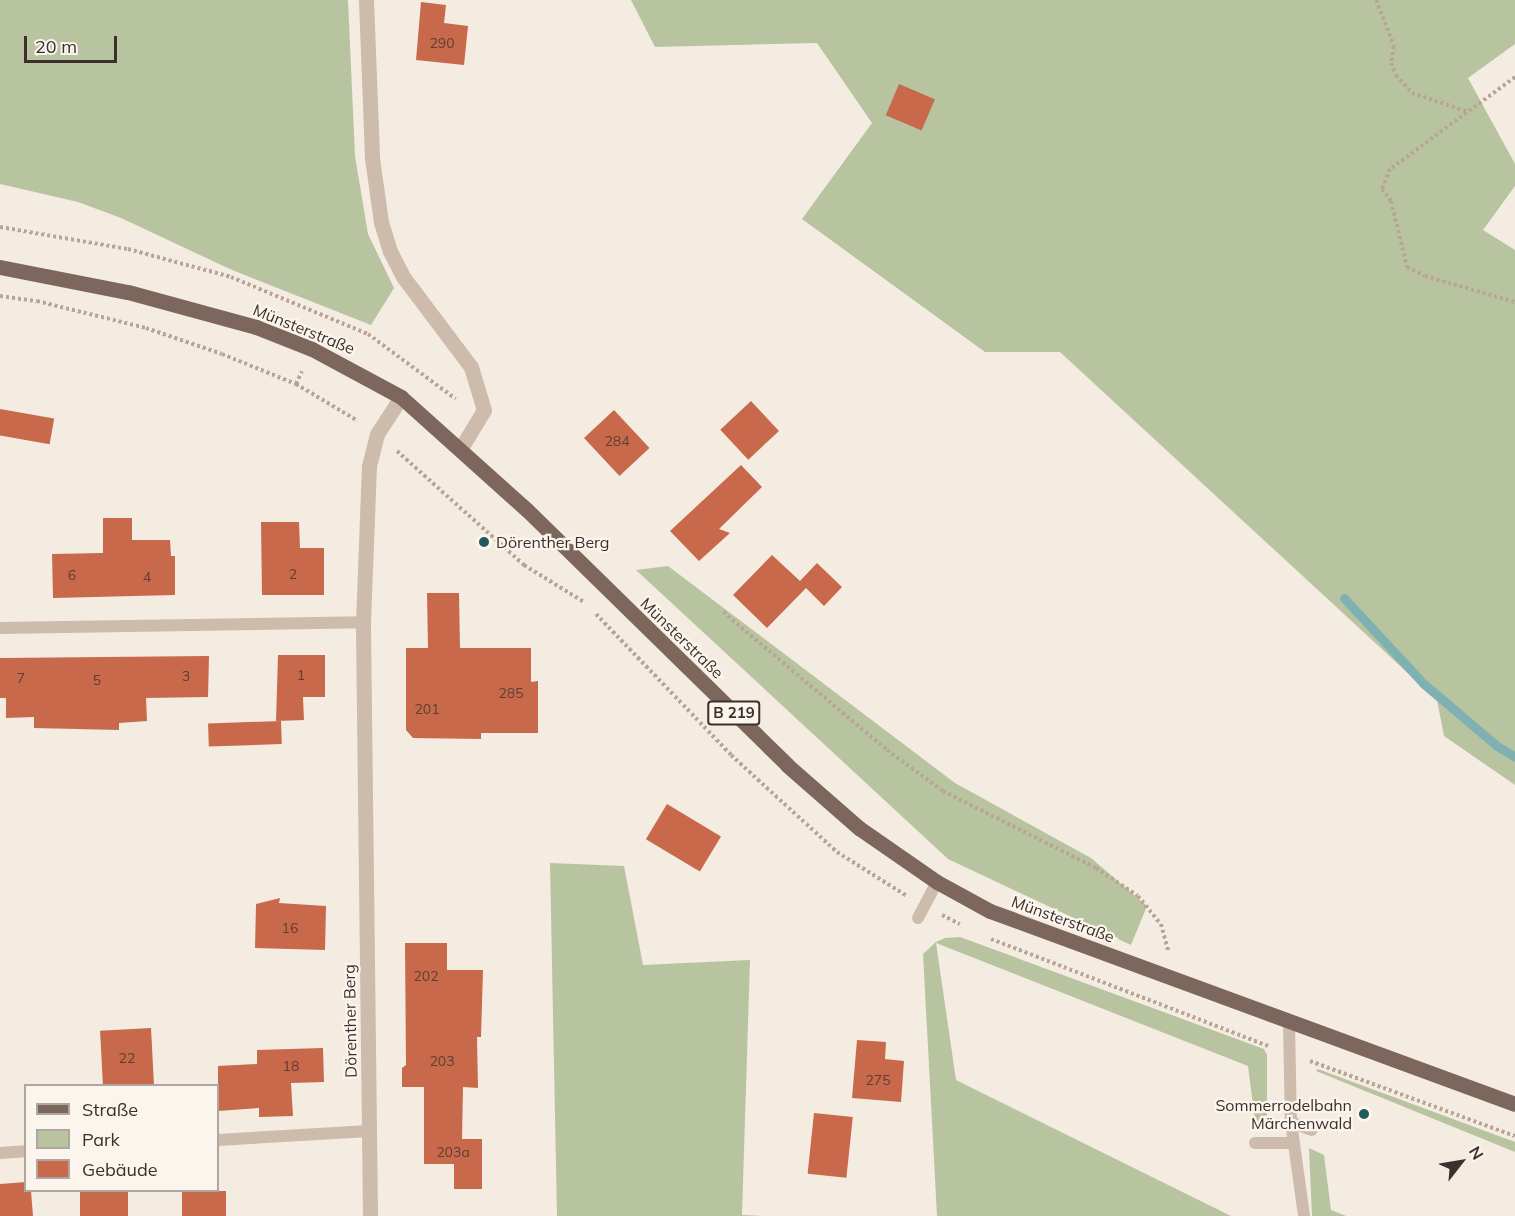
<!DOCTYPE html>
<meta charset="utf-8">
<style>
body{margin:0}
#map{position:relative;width:1515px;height:1216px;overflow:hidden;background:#f4ebe1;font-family:Mulish,sans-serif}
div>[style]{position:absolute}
.green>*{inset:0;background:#b8c4a0}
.stream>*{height:9px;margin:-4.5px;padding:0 4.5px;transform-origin:4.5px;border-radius:4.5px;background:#7fb0b2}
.building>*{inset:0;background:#c8694b;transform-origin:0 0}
.path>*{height:4px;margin-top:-2px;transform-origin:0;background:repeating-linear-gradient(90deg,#b9a596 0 3px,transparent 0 6px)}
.lane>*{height:12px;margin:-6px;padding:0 6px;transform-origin:6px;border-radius:6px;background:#cdbbac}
.street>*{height:15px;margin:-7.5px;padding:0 7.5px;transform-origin:7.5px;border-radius:7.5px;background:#cdbbac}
.primary>*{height:15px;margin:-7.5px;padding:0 7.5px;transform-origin:7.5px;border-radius:7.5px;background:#7d675c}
.dots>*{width:16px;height:16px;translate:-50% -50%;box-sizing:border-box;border:3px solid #fbf5ee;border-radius:50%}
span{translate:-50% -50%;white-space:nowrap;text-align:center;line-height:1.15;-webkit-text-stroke:4.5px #fbf5ee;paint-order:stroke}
.number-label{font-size:14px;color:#5e3e33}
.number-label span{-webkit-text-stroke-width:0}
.shield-label span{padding:2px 4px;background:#fbf5ee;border:2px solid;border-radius:4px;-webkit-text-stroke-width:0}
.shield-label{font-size:15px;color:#3b302b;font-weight:700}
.street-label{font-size:16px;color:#3b302b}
.poi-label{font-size:16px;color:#3b302b}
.left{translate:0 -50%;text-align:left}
.right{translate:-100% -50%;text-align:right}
.legend{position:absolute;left:24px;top:1084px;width:195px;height:108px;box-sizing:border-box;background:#fbf5ee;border:2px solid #aea6a0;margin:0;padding:8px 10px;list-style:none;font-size:18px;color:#3b302b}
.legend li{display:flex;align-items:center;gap:12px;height:30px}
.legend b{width:30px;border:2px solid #aea6a0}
.north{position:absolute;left:1431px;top:1132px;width:60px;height:60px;-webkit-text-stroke:4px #fbf5ee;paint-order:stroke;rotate:59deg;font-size:16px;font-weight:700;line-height:24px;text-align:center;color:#3b302b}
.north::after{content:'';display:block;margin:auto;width:21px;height:27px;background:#3b302b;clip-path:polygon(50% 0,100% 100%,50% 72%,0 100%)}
.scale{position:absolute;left:24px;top:36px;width:93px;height:27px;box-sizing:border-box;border:3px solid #3b302b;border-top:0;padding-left:8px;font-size:18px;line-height:21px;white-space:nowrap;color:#3b302b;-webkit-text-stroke:4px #fbf5ee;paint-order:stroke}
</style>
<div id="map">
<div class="green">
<div style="clip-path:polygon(0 0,348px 0,355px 156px,368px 234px,394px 288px,371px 325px,232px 270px,121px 218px,78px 202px,0 184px)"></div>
<div style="clip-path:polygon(631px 0,1515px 0,1515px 44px,1468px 78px,1515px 164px,1515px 186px,1483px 230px,1515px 250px,1515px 785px,1444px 736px,1437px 700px,1060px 352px,985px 352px,802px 219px,872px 123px,817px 43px,655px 47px)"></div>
<div style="clip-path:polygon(668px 566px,955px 783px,1091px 858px,1147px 906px,1131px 945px,948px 859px,636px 570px)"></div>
<div style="clip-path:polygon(550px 863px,624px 866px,643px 965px,750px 960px,742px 1215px,765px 1216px,557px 1216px)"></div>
<div style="clip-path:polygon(960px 937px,1264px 1049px,1267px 1055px,1267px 1124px,1256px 1128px,1248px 1066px,936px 943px,956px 1080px,1231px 1216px,937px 1216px,923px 954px,936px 942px,945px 938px)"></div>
<div style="clip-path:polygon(1318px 1069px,1515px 1142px,1515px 1152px,1316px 1071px)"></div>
<div style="clip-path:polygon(1309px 1148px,1324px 1155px,1331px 1210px,1346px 1216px,1312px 1216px)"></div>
</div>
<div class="stream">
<div style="left:1344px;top:598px;width:117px;rotate:47.1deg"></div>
<div style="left:1424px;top:684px;width:96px;rotate:40.3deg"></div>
<div style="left:1497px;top:746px;width:21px;rotate:31deg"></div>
</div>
<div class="building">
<div style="clip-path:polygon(421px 2px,446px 5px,444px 23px,468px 26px,464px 65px,416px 60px)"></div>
<div style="left:899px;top:84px;width:39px;height:34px;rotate:23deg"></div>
<div style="left:751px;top:401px;width:41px;height:42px;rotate:47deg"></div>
<div style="left:0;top:409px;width:55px;height:26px;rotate:10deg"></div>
<div style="left:614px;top:410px;width:52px;height:41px;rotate:47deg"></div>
<div style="clip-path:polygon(741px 465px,762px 487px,719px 529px,730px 533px,699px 561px,670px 531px)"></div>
<div style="clip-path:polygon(103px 518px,132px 518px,132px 540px,170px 540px,171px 556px,175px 556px,175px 595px,53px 598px,52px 554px,103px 553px)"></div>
<div style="clip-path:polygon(261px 522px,299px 522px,300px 548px,324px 548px,324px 595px,262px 595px)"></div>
<div style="clip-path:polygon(772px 555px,800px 581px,817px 563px,842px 587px,824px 606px,806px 588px,767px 628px,733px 595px)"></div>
<div style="clip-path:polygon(427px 593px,459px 593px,460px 648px,531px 648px,531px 682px,538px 681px,538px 733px,481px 733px,481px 739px,413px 738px,406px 730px,406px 648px,428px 648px)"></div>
<div style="clip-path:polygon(278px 655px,325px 655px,325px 697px,303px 697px,304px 720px,276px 721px)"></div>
<div style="clip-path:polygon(209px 656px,208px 697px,146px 698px,147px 721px,119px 723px,119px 730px,34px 728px,34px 717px,6px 718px,6px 698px,0 698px,0 658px)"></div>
<div style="left:281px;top:721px;width:23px;height:73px;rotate:88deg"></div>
<div style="left:667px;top:804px;width:63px;height:41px;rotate:31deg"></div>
<div style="clip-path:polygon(280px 898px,279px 903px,326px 906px,325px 950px,255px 948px,256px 904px)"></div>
<div style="clip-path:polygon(405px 943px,447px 943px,447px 970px,483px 970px,481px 1037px,477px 1037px,478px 1088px,463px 1087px,462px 1139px,482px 1139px,482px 1189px,454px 1189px,454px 1164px,424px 1164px,424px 1087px,402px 1087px,402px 1068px,406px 1065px)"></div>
<div style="left:151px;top:1028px;width:58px;height:51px;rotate:87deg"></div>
<div style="clip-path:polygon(857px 1040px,886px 1042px,885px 1059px,904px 1061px,901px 1102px,852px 1098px)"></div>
<div style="clip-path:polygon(323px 1048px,324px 1082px,291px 1083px,293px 1116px,259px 1117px,259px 1108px,218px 1111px,218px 1066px,257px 1064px,257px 1050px)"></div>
<div style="left:814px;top:1113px;width:39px;height:61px;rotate:6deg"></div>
<div style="clip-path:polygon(26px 1182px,26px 1191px,31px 1191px,33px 1216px,0 1216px,0 1184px)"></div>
<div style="left:80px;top:1191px;width:48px;height:25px"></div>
<div style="left:182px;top:1191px;width:44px;height:25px"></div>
</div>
<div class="path">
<div style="left:1376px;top:0;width:49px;rotate:68.6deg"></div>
<div style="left:1394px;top:46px;width:17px;rotate:100deg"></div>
<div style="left:1391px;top:63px;width:13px;rotate:67deg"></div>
<div style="left:1396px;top:75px;width:24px;rotate:48deg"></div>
<div style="left:1412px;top:93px;width:59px;rotate:18.7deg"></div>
<div style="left:1515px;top:77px;width:155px;rotate:143.6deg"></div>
<div style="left:1390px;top:169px;width:22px;rotate:112deg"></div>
<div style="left:1382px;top:189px;width:15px;rotate:53deg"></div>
<div style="left:1391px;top:201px;width:68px;rotate:76.4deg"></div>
<div style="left:1407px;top:267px;width:20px;rotate:27deg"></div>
<div style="left:1425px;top:276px;width:94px;rotate:16.1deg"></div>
<div style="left:0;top:227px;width:130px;rotate:9.8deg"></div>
<div style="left:128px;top:249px;width:107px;rotate:15.2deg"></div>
<div style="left:231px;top:277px;width:148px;rotate:22.6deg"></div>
<div style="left:368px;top:334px;width:109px;rotate:36.5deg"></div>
<div style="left:0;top:296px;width:37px;rotate:8deg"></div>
<div style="left:37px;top:301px;width:112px;rotate:13.9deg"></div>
<div style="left:146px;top:328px;width:80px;rotate:18.9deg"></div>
<div style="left:222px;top:354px;width:80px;rotate:22.1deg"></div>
<div style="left:296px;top:384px;width:72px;rotate:30.8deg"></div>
<div style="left:296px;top:384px;width:14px;rotate:-65deg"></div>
<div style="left:397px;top:451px;width:171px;rotate:41.9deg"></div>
<div style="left:524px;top:565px;width:70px;rotate:31.7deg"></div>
<div style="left:723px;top:612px;width:214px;rotate:40.1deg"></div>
<div style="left:887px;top:750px;width:69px;rotate:36.2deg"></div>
<div style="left:943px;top:791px;width:171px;rotate:26.7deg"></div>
<div style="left:1096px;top:868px;width:50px;rotate:33.7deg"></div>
<div style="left:1138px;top:896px;width:36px;rotate:51deg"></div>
<div style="left:1161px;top:924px;width:30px;rotate:75deg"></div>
<div style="left:596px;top:614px;width:195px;rotate:46.2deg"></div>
<div style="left:731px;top:755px;width:144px;rotate:42.5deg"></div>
<div style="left:837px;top:852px;width:83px;rotate:32.2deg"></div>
<div style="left:942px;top:915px;width:20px;rotate:27deg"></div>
<div style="left:991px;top:939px;width:298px;rotate:21.1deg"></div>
<div style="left:1310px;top:1061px;width:218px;rotate:20.1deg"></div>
</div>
<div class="lane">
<div style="left:0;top:628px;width:363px;rotate:-0.9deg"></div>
<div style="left:918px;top:918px;width:41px;rotate:-62.2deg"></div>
<div style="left:1289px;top:1022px;width:100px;rotate:88.9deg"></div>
<div style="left:1291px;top:1122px;width:22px;rotate:21deg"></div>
<div style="left:1291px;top:1122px;width:95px;rotate:82.1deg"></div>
<div style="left:218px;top:1140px;width:151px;rotate:-3.4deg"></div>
<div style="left:1255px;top:1143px;width:39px"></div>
<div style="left:0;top:1153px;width:26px;rotate:-4deg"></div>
</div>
<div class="street">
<div style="left:366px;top:0;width:158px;rotate:87.8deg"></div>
<div style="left:372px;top:158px;width:65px;rotate:82deg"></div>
<div style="left:381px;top:222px;width:30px;rotate:73deg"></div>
<div style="left:390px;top:251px;width:30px;rotate:63deg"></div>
<div style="left:404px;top:278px;width:111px;rotate:53deg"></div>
<div style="left:471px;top:367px;width:45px;rotate:73.2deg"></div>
<div style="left:484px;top:410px;width:44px;rotate:121.2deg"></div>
<div style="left:370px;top:1216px;width:594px;rotate:-90.68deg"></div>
<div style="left:363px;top:622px;width:156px;rotate:-87.8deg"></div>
<div style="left:369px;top:466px;width:33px;rotate:-76deg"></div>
<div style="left:377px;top:434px;width:44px;rotate:-57deg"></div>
</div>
<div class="primary">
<div style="left:0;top:267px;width:130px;rotate:11.1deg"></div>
<div style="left:128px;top:292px;width:133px;rotate:15.3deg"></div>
<div style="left:256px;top:327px;width:60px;rotate:21.4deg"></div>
<div style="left:312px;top:349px;width:101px;rotate:28.3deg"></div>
<div style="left:401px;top:397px;width:169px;rotate:41.9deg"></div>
<div style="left:527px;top:510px;width:364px;rotate:44.4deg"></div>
<div style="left:787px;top:765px;width:96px;rotate:41.2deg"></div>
<div style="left:859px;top:828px;width:95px;rotate:34.7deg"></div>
<div style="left:937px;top:882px;width:60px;rotate:28.7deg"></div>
<div style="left:990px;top:911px;width:559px;rotate:20.18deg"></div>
</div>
<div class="dots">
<div style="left:484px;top:542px;background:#1f5a5e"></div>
<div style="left:1364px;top:1114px;background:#1f5a5e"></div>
</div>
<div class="number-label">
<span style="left:442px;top:43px">290</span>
<span style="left:617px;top:441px">284</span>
<span style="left:293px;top:574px">2</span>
<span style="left:72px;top:575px">6</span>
<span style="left:147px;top:577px">4</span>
<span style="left:301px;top:675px">1</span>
<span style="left:186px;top:676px">3</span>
<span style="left:21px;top:678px">7</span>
<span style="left:97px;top:680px">5</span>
<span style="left:511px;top:693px">285</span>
<span style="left:427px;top:709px">201</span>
<span style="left:290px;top:928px">16</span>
<span style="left:426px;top:976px">202</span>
<span style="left:127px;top:1058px">22</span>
<span style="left:442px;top:1061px">203</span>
<span style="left:291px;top:1066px">18</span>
<span style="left:878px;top:1080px">275</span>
<span style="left:453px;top:1152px">203a</span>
</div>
<div class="shield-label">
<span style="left:734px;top:713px">B 219</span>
</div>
<div class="street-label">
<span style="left:304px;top:329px;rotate:22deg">Münsterstraße</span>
<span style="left:682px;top:638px;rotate:44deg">Münsterstraße</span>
<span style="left:1063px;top:919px;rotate:20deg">Münsterstraße</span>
<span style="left:350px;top:1021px;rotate:-91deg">Dörenther Berg</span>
</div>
<div class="poi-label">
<span class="left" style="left:496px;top:542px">Dörenther Berg</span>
<span class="right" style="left:1352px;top:1114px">Sommerrodelbahn<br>Märchenwald</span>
</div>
<ul class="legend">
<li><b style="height:8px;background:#7d675c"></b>Straße</li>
<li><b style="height:16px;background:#b8c4a0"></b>Park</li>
<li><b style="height:16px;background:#c8694b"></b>Gebäude</li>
</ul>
<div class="north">N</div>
<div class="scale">20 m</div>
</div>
